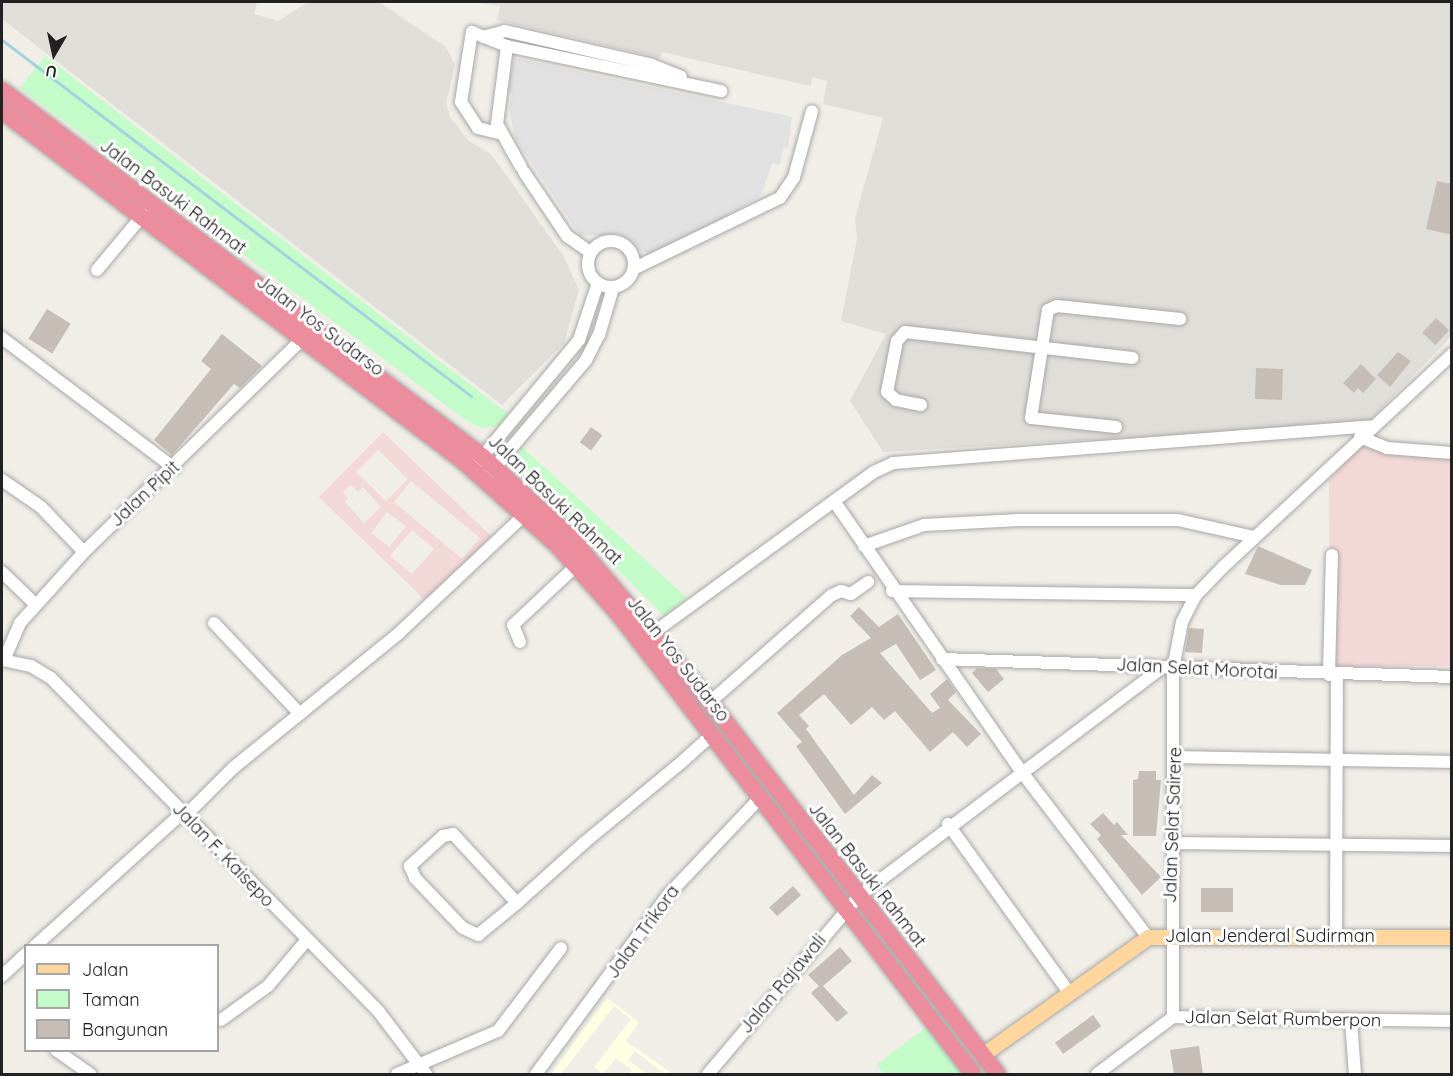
<!DOCTYPE html>
<style>
body{margin:0}
#map{position:relative;width:1453px;height:1076px;overflow:hidden;background:#f1eee7;font-family:Quicksand,sans-serif}
div>[style]{position:absolute}
.commercial>*{inset:0;background:#f2d8d6}
.education>*{inset:0;background:#feffe2}
.airport>*{inset:0;background:#e0ded8}
.park>*{inset:0;background:#c4fcc9}
.parking>*{inset:0;background:#e1e1e1}
.stream>*{height:3px;margin:-1.5px;padding:0 1.5px;transform-origin:1.5px;border-radius:1.5px;background:#a6d2e0}
.building>*{inset:0;background:#c6beb6;transform-origin:0 0}
.roads{filter:drop-shadow(0 0 2px #a8a8a8) drop-shadow(0 0 2px #a8a8a8)}
.minor>*{height:12px;margin:-6px;padding:0 6px;transform-origin:6px;border-radius:6px;background:#fff}
.minor>.ring{margin:-6px;padding:0;box-sizing:content-box;background:none;border:12px solid #fff;border-radius:50%}
.major>*{height:15px;margin:-7.5px;padding:0 7.5px;transform-origin:7.5px;border-radius:7.5px;background:#ffd79e}
.highway>*{height:16px;margin:-8px;padding:0 8px;transform-origin:8px;border-radius:8px;background:#eb8d9c}
span{translate:-50% -50%;white-space:nowrap;text-align:center;line-height:1.15;-webkit-text-stroke:6px #fff;paint-order:stroke}
.street-label{font-size:18px;color:#212121}
.frame{position:absolute;inset:0;border:3px solid #212121;pointer-events:none}
.legend{position:absolute;left:24px;top:944px;width:195px;height:108px;box-sizing:border-box;background:#fff;border:2px solid #a6a6a6;margin:0;padding:8px 10px;list-style:none;font-size:18px;color:#212121}
.legend li{display:flex;align-items:center;gap:12px;height:30px}
.legend b{width:30px;border:2px solid #a6a6a6}
.north{position:absolute;left:24px;top:24px;width:60px;height:60px;-webkit-text-stroke:4px #fff;paint-order:stroke;rotate:189deg;font-size:16px;font-weight:700;line-height:24px;text-align:center;color:#212121}
.north::after{content:'';display:block;margin:auto;width:21px;height:27px;background:#212121;clip-path:polygon(50% 0,100% 100%,50% 72%,0 100%)}
</style>
<div id="map">
<div class="commercial">
<div style="clip-path:polygon(evenodd,383px 432px,491px 536px,427px 602px,319px 497px,383px 432px,378px 450px,408px 479px,386px 501px,356px 472px,378px 450px,383px 432px,411px 481px,480px 538px,462px 559px,394px 502px,411px 481px,383px 432px,351px 485px,358px 492px,363px 487px,381px 507px,364px 523px,345px 502px,348px 499px,343px 492px,351px 485px,383px 432px,387px 512px,406px 526px,389px 547px,371px 533px,387px 512px,383px 432px,412px 530px,434px 549px,412px 574px,390px 556px,412px 530px)"></div>
<div style="clip-path:polygon(1368px 436px,1412px 449px,1451px 449px,1451px 666px,1330px 666px,1329px 480px)"></div>
</div>
<div class="education">
<div style="clip-path:polygon(607px 998px,639px 1022px,626px 1041px,673px 1074px,665px 1074px,635px 1051px,628px 1060px,647px 1074px,629px 1074px,632px 1070px,616px 1058px,603px 1074px,594px 1067px,631px 1019px,614px 1006px,561px 1074px,551px 1074px)"></div>
</div>
<div class="airport">
<div style="clip-path:polygon(2px 2px,257px 2px,254px 14px,278px 21px,308px 2px,379px 2px,446px 47px,455px 65px,446px 103px,450px 117px,468px 140px,491px 154px,564px 257px,579px 290px,564px 343px,502px 405px,2px 19px)"></div>
<div style="clip-path:polygon(476px 2px,1451px 2px,1451px 337px,1366px 424px,883px 452px,850px 401px,886px 334px,841px 321px,857px 239px,855px 218px,883px 118px,823px 104px,827px 81px,813px 77px,810px 86px,662px 52px,660px 58px,647px 55px,497px 20px,500px 6px)"></div>
</div>
<div class="park">
<div style="clip-path:polygon(45px 56px,508px 414px,500px 426px,482px 428px,468px 422px,20px 88px)"></div>
<div style="clip-path:polygon(521px 446px,687px 598px,664px 616px,518px 470px)"></div>
<div style="clip-path:polygon(929px 1025px,966px 1074px,884px 1074px,876px 1065px)"></div>
</div>
<div class="parking">
<div style="clip-path:polygon(515px 58px,792px 117px,788px 148px,783px 148px,780px 165px,772px 163px,761px 196px,657px 255px,641px 251px,620px 234px,580px 236px,515px 138px,509px 108px,512px 94px,504px 92px)"></div>
</div>
<div class="stream">
<div style="left:2px;top:40px;width:589px;rotate:37.2deg"></div>
</div>
<div class="building">
<div style="clip-path:polygon(1437px 181px,1452px 184px,1452px 235px,1426px 229px)"></div>
<div style="left:47px;top:309px;width:28px;height:35px;rotate:32deg"></div>
<div style="left:1436px;top:318px;width:18px;height:20px;rotate:43deg"></div>
<div style="clip-path:polygon(222px 334px,262px 366px,240px 388px,234px 384px,172px 455px,154px 440px,211px 369px,201px 361px)"></div>
<div style="clip-path:polygon(1398px 352px,1411px 361px,1390px 387px,1377px 375px)"></div>
<div style="clip-path:polygon(1361px 364px,1376px 379px,1363px 393px,1358px 388px,1354px 393px,1343px 383px)"></div>
<div style="left:1256px;top:368px;width:27px;height:31px;rotate:2deg"></div>
<div style="left:591px;top:427px;width:14px;height:19px;rotate:36deg"></div>
<div style="clip-path:polygon(1258px 546px,1312px 570px,1305px 585px,1281px 585px,1245px 574px)"></div>
<div style="clip-path:polygon(859px 607px,879px 627px,898px 614px,936px 670px,920px 680px,896px 644px,880px 653px,932px 713px,940px 708px,930px 694px,947px 679px,956px 692px,948px 700px,981px 734px,967px 747px,953px 732px,930px 752px,895px 711px,884px 720px,872px 707px,851px 725px,824px 694px,799px 715px,809px 726px,806px 729px,854px 795px,872px 775px,882px 783px,845px 814px,796px 746px,802px 742px,777px 713px,842px 655px,871px 638px,850px 616px)"></div>
<div style="clip-path:polygon(1189px 628px,1204px 629px,1202px 653px,1185px 652px)"></div>
<div style="clip-path:polygon(977px 668px,996px 669px,1004px 679px,988px 692px,972px 673px)"></div>
<div style="clip-path:polygon(1139px 771px,1156px 771px,1156px 780px,1161px 780px,1156px 836px,1133px 836px,1133px 780px,1138px 779px)"></div>
<div style="clip-path:polygon(1103px 813px,1114px 825px,1117px 822px,1128px 835px,1121px 835px,1161px 877px,1142px 895px,1097px 839px,1101px 835px,1090px 824px)"></div>
<div style="left:793px;top:886px;width:12px;height:32px;rotate:48deg"></div>
<div style="left:1233px;top:888px;width:24px;height:32px;rotate:90deg"></div>
<div style="clip-path:polygon(840px 947px,852px 961px,823px 986px,848px 1013px,837px 1022px,811px 993px,819px 986px,808px 975px)"></div>
<div style="left:1093px;top:1015px;width:14px;height:47px;rotate:54deg"></div>
<div style="clip-path:polygon(1199px 1046px,1203px 1074px,1174px 1074px,1170px 1050px)"></div>
</div>
<div class="roads">
<div class="minor">
<div style="left:483px;top:37px;width:23px;rotate:-15deg"></div>
<div style="left:505px;top:31px;width:151px;rotate:13deg"></div>
<div style="left:652px;top:65px;width:31px;rotate:22deg"></div>
<div style="left:507px;top:46px;width:79px;rotate:97.3deg"></div>
<div style="left:497px;top:124px;width:49px;rotate:60.8deg"></div>
<div style="left:498px;top:133px;width:21px;rotate:-166deg"></div>
<div style="left:478px;top:128px;width:31px;rotate:-123deg"></div>
<div style="left:461px;top:102px;width:71px;rotate:-81.1deg"></div>
<div style="left:472px;top:32px;width:38px;rotate:22deg"></div>
<div style="left:507px;top:46px;width:219px;rotate:11.9deg"></div>
<div style="left:524px;top:172px;width:77px;rotate:56.1deg"></div>
<div style="left:567px;top:236px;width:29px;rotate:35deg"></div>
<div class="ring" style="left:588px;top:241px;width:34px;height:34px"></div>
<div style="left:635px;top:268px;width:161px;rotate:-25.8deg"></div>
<div style="left:780px;top:198px;width:25px;rotate:-56deg"></div>
<div style="left:794px;top:177px;width:68px;rotate:-74.7deg"></div>
<div style="left:97px;top:270px;width:72px;rotate:-50.1deg"></div>
<div style="left:2px;top:338px;width:216px;rotate:37.1deg"></div>
<div style="left:921px;top:405px;width:25px;rotate:-169deg"></div>
<div style="left:896px;top:400px;width:12px;rotate:-138deg"></div>
<div style="left:887px;top:392px;width:52px;rotate:-78.9deg"></div>
<div style="left:897px;top:341px;width:12px;rotate:-48deg"></div>
<div style="left:905px;top:332px;width:229px;rotate:6.5deg"></div>
<div style="left:1116px;top:427px;width:85px;rotate:-174deg"></div>
<div style="left:1031px;top:418px;width:109px;rotate:-81.1deg"></div>
<div style="left:1048px;top:310px;width:10px;rotate:-24deg"></div>
<div style="left:1057px;top:306px;width:124px;rotate:6deg"></div>
<div style="left:1360px;top:437px;width:29px;rotate:22deg"></div>
<div style="left:1387px;top:448px;width:65px;rotate:4.4deg"></div>
<div style="left:477px;top:463px;width:160px;rotate:-50.3deg"></div>
<div style="left:579px;top:340px;width:60px;rotate:-71.6deg"></div>
<div style="left:489px;top:474px;width:150px;rotate:-49.6deg"></div>
<div style="left:586px;top:360px;width:28px;rotate:-63deg"></div>
<div style="left:599px;top:335px;width:49px;rotate:-73.4deg"></div>
<div style="left:2px;top:480px;width:47px;rotate:34.7deg"></div>
<div style="left:41px;top:507px;width:62px;rotate:46.3deg"></div>
<div style="left:834px;top:501px;width:328px;rotate:55.3deg"></div>
<div style="left:1021px;top:771px;width:209px;rotate:52.6deg"></div>
<div style="left:864px;top:546px;width:64px;rotate:-19.3deg"></div>
<div style="left:924px;top:525px;width:95px;rotate:-3deg"></div>
<div style="left:1019px;top:520px;width:159px"></div>
<div style="left:1178px;top:520px;width:78px;rotate:12.6deg"></div>
<div style="left:2px;top:572px;width:47px;rotate:44.1deg"></div>
<div style="left:892px;top:591px;width:304px;rotate:0.8deg"></div>
<div style="left:214px;top:623px;width:125px;rotate:46.6deg"></div>
<div style="left:653px;top:633px;width:273px;rotate:-36.1deg"></div>
<div style="left:874px;top:472px;width:21px;rotate:-25deg"></div>
<div style="left:893px;top:463px;width:478px;rotate:-4.4deg"></div>
<div style="left:520px;top:642px;width:18px;rotate:-112deg"></div>
<div style="left:513px;top:625px;width:88px;rotate:-43.2deg"></div>
<div style="left:942px;top:659px;width:510px;rotate:2.02deg"></div>
<div style="left:2px;top:660px;width:30px;rotate:12deg"></div>
<div style="left:31px;top:666px;width:23px;rotate:31deg"></div>
<div style="left:51px;top:678px;width:468px;rotate:45.5deg"></div>
<div style="left:379px;top:1012px;width:78px;rotate:52.8deg"></div>
<div style="left:4px;top:660px;width:40px;rotate:-66.6deg"></div>
<div style="left:20px;top:623px;width:96px;rotate:-48deg"></div>
<div style="left:84px;top:552px;width:305px;rotate:-44.3deg"></div>
<div style="left:1329px;top:675px;width:120px;rotate:-88.6deg"></div>
<div style="left:710px;top:702px;width:162px;rotate:-41.3deg"></div>
<div style="left:832px;top:595px;width:10px;rotate:-24deg"></div>
<div style="left:841px;top:591px;width:10px;rotate:17deg"></div>
<div style="left:851px;top:594px;width:21px;rotate:-35deg"></div>
<div style="left:1176px;top:757px;width:276px;rotate:1deg"></div>
<div style="left:185px;top:816px;width:68px;rotate:-45deg"></div>
<div style="left:233px;top:768px;width:214px;rotate:-39.1deg"></div>
<div style="left:399px;top:633px;width:172px;rotate:-43.3deg"></div>
<div style="left:948px;top:824px;width:206px;rotate:54.3deg"></div>
<div style="left:1172px;top:843px;width:280px;rotate:0.6deg"></div>
<div style="left:517px;top:903px;width:94px;rotate:-132.8deg"></div>
<div style="left:453px;top:834px;width:10px;rotate:169deg"></div>
<div style="left:443px;top:836px;width:45px;rotate:137.7deg"></div>
<div style="left:410px;top:866px;width:13px;rotate:67deg"></div>
<div style="left:415px;top:878px;width:69px;rotate:46.2deg"></div>
<div style="left:463px;top:928px;width:17px;rotate:25deg"></div>
<div style="left:478px;top:935px;width:50px;rotate:-39.4deg"></div>
<div style="left:517px;top:903px;width:91px;rotate:-41.9deg"></div>
<div style="left:585px;top:842px;width:129px;rotate:-39.6deg"></div>
<div style="left:684px;top:760px;width:38px;rotate:-42deg"></div>
<div style="left:1336px;top:935px;width:260px;rotate:-89.8deg"></div>
<div style="left:35px;top:946px;width:198px;rotate:-42.1deg"></div>
<div style="left:2px;top:976px;width:33px;rotate:-43deg"></div>
<div style="left:1173px;top:1017px;width:348px;rotate:-90deg"></div>
<div style="left:1173px;top:669px;width:48px;rotate:-79.2deg"></div>
<div style="left:1182px;top:622px;width:30px;rotate:-63deg"></div>
<div style="left:1196px;top:595px;width:39px;rotate:-46deg"></div>
<div style="left:1223px;top:567px;width:313px;rotate:-42.9deg"></div>
<div style="left:221px;top:1020px;width:58px;rotate:-35.9deg"></div>
<div style="left:268px;top:986px;width:59px;rotate:-49.8deg"></div>
<div style="left:1351px;top:1020px;width:54px;rotate:85.8deg"></div>
<div style="left:56px;top:1050px;width:42px;rotate:35.2deg"></div>
<div style="left:397px;top:1074px;width:110px;rotate:-23.1deg"></div>
<div style="left:498px;top:1031px;width:104px;rotate:-52.8deg"></div>
<div style="left:536px;top:1074px;width:221px;rotate:-53.6deg"></div>
<div style="left:667px;top:896px;width:135px;rotate:-46.5deg"></div>
<div style="left:708px;top:1074px;width:233px;rotate:-49.7deg"></div>
<div style="left:859px;top:896px;width:377px;rotate:-37deg"></div>
<div style="left:1097px;top:1074px;width:95px;rotate:-36.9deg"></div>
<div style="left:1173px;top:1017px;width:279px;rotate:0.8deg"></div>
</div>
<div class="major">
<div style="left:982px;top:1055px;width:204px;rotate:-35.4deg"></div>
<div style="left:1148px;top:937px;width:304px"></div>
</div>
<div class="highway">
<div style="left:2px;top:90px;width:605px;rotate:37.34deg"></div>
<div style="left:483px;top:457px;width:118px;rotate:42.6deg"></div>
<div style="left:570px;top:537px;width:216px;rotate:49.7deg"></div>
<div style="left:710px;top:702px;width:470px;rotate:52.3deg"></div>
<div style="left:2px;top:111px;width:579px;rotate:37.21deg"></div>
<div style="left:463px;top:461px;width:126px;rotate:41.8deg"></div>
<div style="left:557px;top:545px;width:90px;rotate:48.2deg"></div>
<div style="left:617px;top:612px;width:583px;rotate:52.38deg"></div>
</div>
</div>
<div class="street-label">
<span style="left:173px;top:197px;rotate:37deg">Jalan Basuki Rahmat</span>
<span style="left:320px;top:326px;rotate:37deg">Jalan Yos Sudarso</span>
<span style="left:145px;top:494px;rotate:-43deg">Jalan Pipit</span>
<span style="left:555px;top:500px;rotate:44deg">Jalan Basuki Rahmat</span>
<span style="left:678px;top:659px;rotate:52deg">Jalan Yos Sudarso</span>
<span style="left:1197px;top:669px;rotate:3deg">Jalan Selat Morotai</span>
<span style="left:1173px;top:825px;rotate:-88deg">Jalan Selat Sairere</span>
<span style="left:223px;top:855px;rotate:46deg">Jalan F. Kaisepo</span>
<span style="left:867px;top:875px;rotate:52deg">Jalan Basuki Rahmat</span>
<span style="left:643px;top:932px;rotate:-54deg">Jalan Trikora</span>
<span style="left:1270px;top:936px">Jalan Jenderal Sudirman</span>
<span style="left:783px;top:984px;rotate:-50deg">Jalan Rajawali</span>
<span style="left:1283px;top:1019px;rotate:1deg">Jalan Selat Rumberpon</span>
</div>
<div class="frame"></div>
<ul class="legend">
<li><b style="height:8px;background:#ffd79e"></b>Jalan</li>
<li><b style="height:16px;background:#c4fcc9"></b>Taman</li>
<li><b style="height:16px;background:#c6beb6"></b>Bangunan</li>
</ul>
<div class="north">U</div>
</div>
